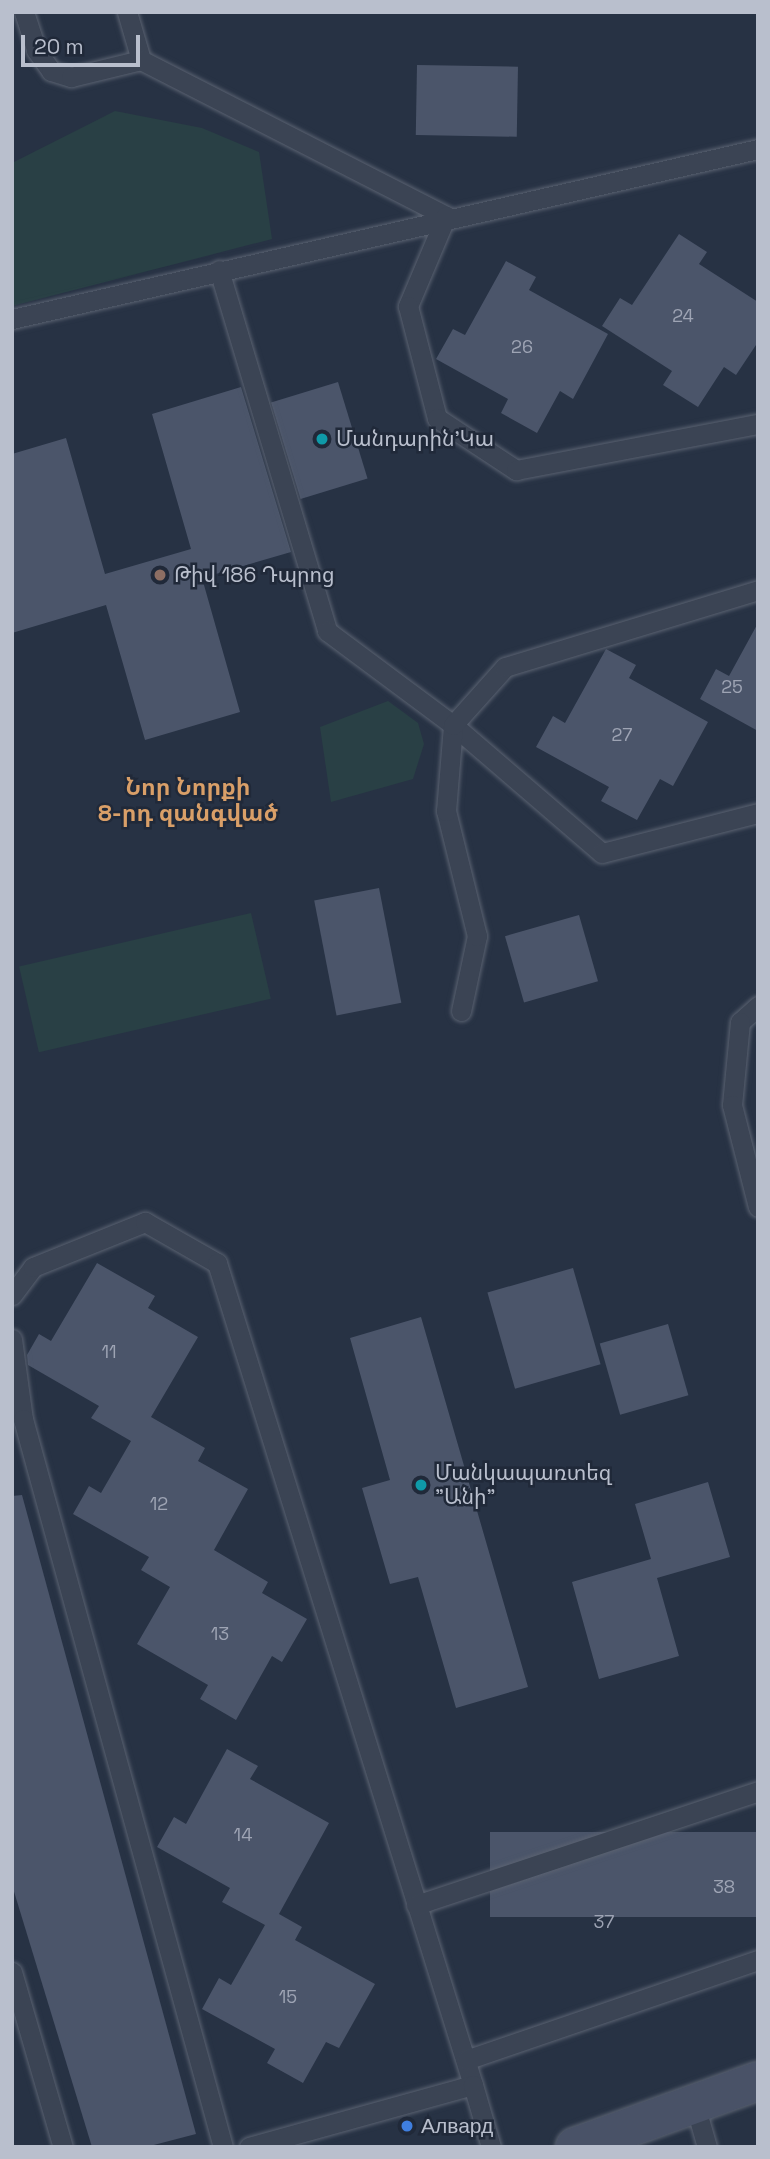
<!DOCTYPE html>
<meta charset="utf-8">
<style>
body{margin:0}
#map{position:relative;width:770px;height:2159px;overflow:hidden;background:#273244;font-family:"Space Grotesk","Noto Sans Armenian",sans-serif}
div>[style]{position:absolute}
.green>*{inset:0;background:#294045;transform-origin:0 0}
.building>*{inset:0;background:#4b556a;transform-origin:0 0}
.roads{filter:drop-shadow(0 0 2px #5a6271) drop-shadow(0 0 2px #5a6271)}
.lane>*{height:19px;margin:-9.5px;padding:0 9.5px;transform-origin:9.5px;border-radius:9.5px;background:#3b4454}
.secondary>*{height:38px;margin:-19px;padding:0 19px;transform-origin:19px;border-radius:19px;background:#495267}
.dots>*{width:19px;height:19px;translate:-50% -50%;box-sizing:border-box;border:4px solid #202939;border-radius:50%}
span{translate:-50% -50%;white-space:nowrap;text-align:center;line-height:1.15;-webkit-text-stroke:5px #202939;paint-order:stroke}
.number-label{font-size:18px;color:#9ea4b4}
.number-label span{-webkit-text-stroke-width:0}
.poi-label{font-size:21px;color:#b9bfcd}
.left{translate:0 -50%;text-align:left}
.neighbourhood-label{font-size:23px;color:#d99f68;font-weight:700}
.frame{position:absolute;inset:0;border:14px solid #b9bfcd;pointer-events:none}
.scale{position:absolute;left:21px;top:35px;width:119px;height:32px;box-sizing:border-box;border:4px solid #b9bfcd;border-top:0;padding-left:9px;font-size:21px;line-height:24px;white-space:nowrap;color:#b9bfcd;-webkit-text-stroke:5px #202939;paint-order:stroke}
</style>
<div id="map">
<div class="green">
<div style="clip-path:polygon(115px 111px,202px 128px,259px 152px,272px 239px,12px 306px,12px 163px)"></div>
<div style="clip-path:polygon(388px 701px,418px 723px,424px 744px,413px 779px,331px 802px,320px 727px)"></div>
<div style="left:251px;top:913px;width:88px;height:238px;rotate:77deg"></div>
</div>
<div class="building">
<div style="left:417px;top:65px;width:101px;height:70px;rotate:1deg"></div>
<div style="clip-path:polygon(679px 234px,707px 252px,699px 264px,758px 302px,758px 342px,736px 375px,724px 367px,698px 407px,663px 385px,672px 371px,602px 326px,620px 298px,632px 305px)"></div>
<div style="clip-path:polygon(506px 261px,536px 277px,529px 290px,608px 334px,573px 399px,560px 391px,537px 433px,501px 413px,508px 399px,436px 359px,453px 329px,465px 335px)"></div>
<div style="left:338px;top:382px;width:101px;height:70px;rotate:73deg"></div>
<div style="clip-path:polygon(241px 387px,291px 552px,202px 578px,240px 712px,145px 740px,106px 605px,12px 633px,12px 454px,66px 438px,105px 574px,191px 549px,152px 414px)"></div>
<div style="clip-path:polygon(758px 623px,758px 731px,700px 699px,716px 669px,729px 676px)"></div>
<div style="clip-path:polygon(606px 649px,636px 665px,629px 678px,708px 722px,673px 786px,660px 779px,637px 820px,601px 801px,609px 787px,536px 747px,553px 716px,565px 723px)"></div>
<div style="left:379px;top:888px;width:117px;height:66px;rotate:79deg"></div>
<div style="left:579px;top:915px;width:69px;height:77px;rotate:74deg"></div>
<div style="clip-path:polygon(97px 1263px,155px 1296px,148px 1308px,198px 1337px,151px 1417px,205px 1448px,198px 1461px,248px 1489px,214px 1550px,268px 1582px,262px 1593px,307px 1619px,282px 1662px,272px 1656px,236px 1720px,200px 1699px,208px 1685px,137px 1644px,170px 1587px,141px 1570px,149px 1557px,73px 1514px,89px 1486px,101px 1493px,131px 1441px,91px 1418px,99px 1406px,28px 1365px,27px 1355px,39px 1334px,51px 1341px)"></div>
<div style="left:573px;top:1268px;width:100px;height:89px;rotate:74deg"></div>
<div style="clip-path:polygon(421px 1317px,528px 1687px,456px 1708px,418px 1577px,390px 1584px,362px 1488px,390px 1480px,350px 1338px)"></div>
<div style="left:668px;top:1324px;width:74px;height:71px;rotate:74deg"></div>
<div style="clip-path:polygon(708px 1482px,730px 1557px,657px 1578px,679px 1656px,599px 1679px,572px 1582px,651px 1559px,635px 1504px)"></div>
<div style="clip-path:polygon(22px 1495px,196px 2134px,146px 2147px,92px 2147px,12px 1885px,12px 1496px)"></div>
<div style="clip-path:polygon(227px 1749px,258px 1766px,250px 1779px,329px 1823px,279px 1914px,302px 1927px,295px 1940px,375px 1984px,339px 2048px,326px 2042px,303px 2083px,267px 2063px,275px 2049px,202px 2009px,219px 1978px,231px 1985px,265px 1925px,222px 1902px,230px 1888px,157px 1847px,174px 1817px,186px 1824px)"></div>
<div style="left:758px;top:1832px;width:85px;height:268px;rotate:90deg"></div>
</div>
<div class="roads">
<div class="lane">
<div style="left:24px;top:12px;width:40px;rotate:72deg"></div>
<div style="left:36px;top:50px;width:26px;rotate:54deg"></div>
<div style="left:51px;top:71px;width:21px;rotate:17deg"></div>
<div style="left:71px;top:77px;width:72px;rotate:-13.7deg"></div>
<div style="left:127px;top:12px;width:50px;rotate:73.7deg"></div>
<div style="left:141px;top:60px;width:343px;rotate:27.1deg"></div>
<div style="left:446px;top:216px;width:98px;rotate:112.9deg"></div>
<div style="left:408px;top:306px;width:116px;rotate:75.5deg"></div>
<div style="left:437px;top:418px;width:95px;rotate:33.4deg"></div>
<div style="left:516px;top:470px;width:246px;rotate:-10.8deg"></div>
<div style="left:219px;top:270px;width:377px;rotate:73.3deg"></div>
<div style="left:327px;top:631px;width:157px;rotate:36.7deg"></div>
<div style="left:453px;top:725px;width:196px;rotate:40.7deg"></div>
<div style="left:602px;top:853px;width:161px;rotate:-14.4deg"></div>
<div style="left:12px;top:319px;width:765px;rotate:-12.84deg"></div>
<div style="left:758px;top:1006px;width:24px;rotate:138deg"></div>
<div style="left:740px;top:1022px;width:83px;rotate:95.5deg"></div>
<div style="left:732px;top:1105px;width:105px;rotate:75.7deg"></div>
<div style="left:461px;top:1011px;width:77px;rotate:-78deg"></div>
<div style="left:477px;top:936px;width:129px;rotate:-103.9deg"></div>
<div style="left:446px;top:811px;width:86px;rotate:-85.3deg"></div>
<div style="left:453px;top:725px;width:78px;rotate:-48.1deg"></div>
<div style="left:505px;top:667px;width:264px;rotate:-16.9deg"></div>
<div style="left:12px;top:1295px;width:35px;rotate:-53deg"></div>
<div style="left:33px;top:1267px;width:121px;rotate:-21.9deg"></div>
<div style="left:145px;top:1222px;width:83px;rotate:29.7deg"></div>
<div style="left:217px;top:1263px;width:861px;rotate:72.7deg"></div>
<div style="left:12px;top:1339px;width:81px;rotate:82.2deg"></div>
<div style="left:23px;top:1419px;width:755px;rotate:74.64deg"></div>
<div style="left:416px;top:1905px;width:360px;rotate:-18.4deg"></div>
<div style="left:12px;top:1972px;width:182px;rotate:73.8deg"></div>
<div style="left:466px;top:2060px;width:309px;rotate:-18.9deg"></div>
<div style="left:695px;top:2105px;width:44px;rotate:74.1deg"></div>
<div style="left:249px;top:2147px;width:232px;rotate:-15.5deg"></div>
<div style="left:473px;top:2085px;width:65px;rotate:73.8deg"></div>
</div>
<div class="secondary">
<div style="left:575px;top:2147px;width:195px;rotate:-19.8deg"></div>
</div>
</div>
<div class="dots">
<div style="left:322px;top:439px;background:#0f9aa8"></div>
<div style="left:160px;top:575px;background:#8d6e63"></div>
<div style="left:421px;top:1485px;background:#0f9aa8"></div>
<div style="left:407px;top:2126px;background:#3f7fe0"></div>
</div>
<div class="number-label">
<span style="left:683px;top:316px">24</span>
<span style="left:522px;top:347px">26</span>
<span style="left:732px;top:687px">25</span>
<span style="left:622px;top:735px">27</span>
<span style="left:109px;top:1352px">11</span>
<span style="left:159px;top:1504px">12</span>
<span style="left:220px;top:1634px">13</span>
<span style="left:243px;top:1835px">14</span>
<span style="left:724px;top:1887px">38</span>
<span style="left:604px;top:1922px">37</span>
<span style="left:288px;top:1997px">15</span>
</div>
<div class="poi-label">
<span class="left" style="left:336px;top:439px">Մանդարին'Կա</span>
<span class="left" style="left:174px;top:575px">Թիվ 186 Դպրոց</span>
<span class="left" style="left:435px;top:1485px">Մանկապառտեզ<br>"Անի"</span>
<span class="left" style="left:421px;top:2126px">Алвард</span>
</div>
<div class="neighbourhood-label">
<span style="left:188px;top:800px">Նոր Նորքի<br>8-րդ զանգված</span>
</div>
<div class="frame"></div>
<div class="scale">20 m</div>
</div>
